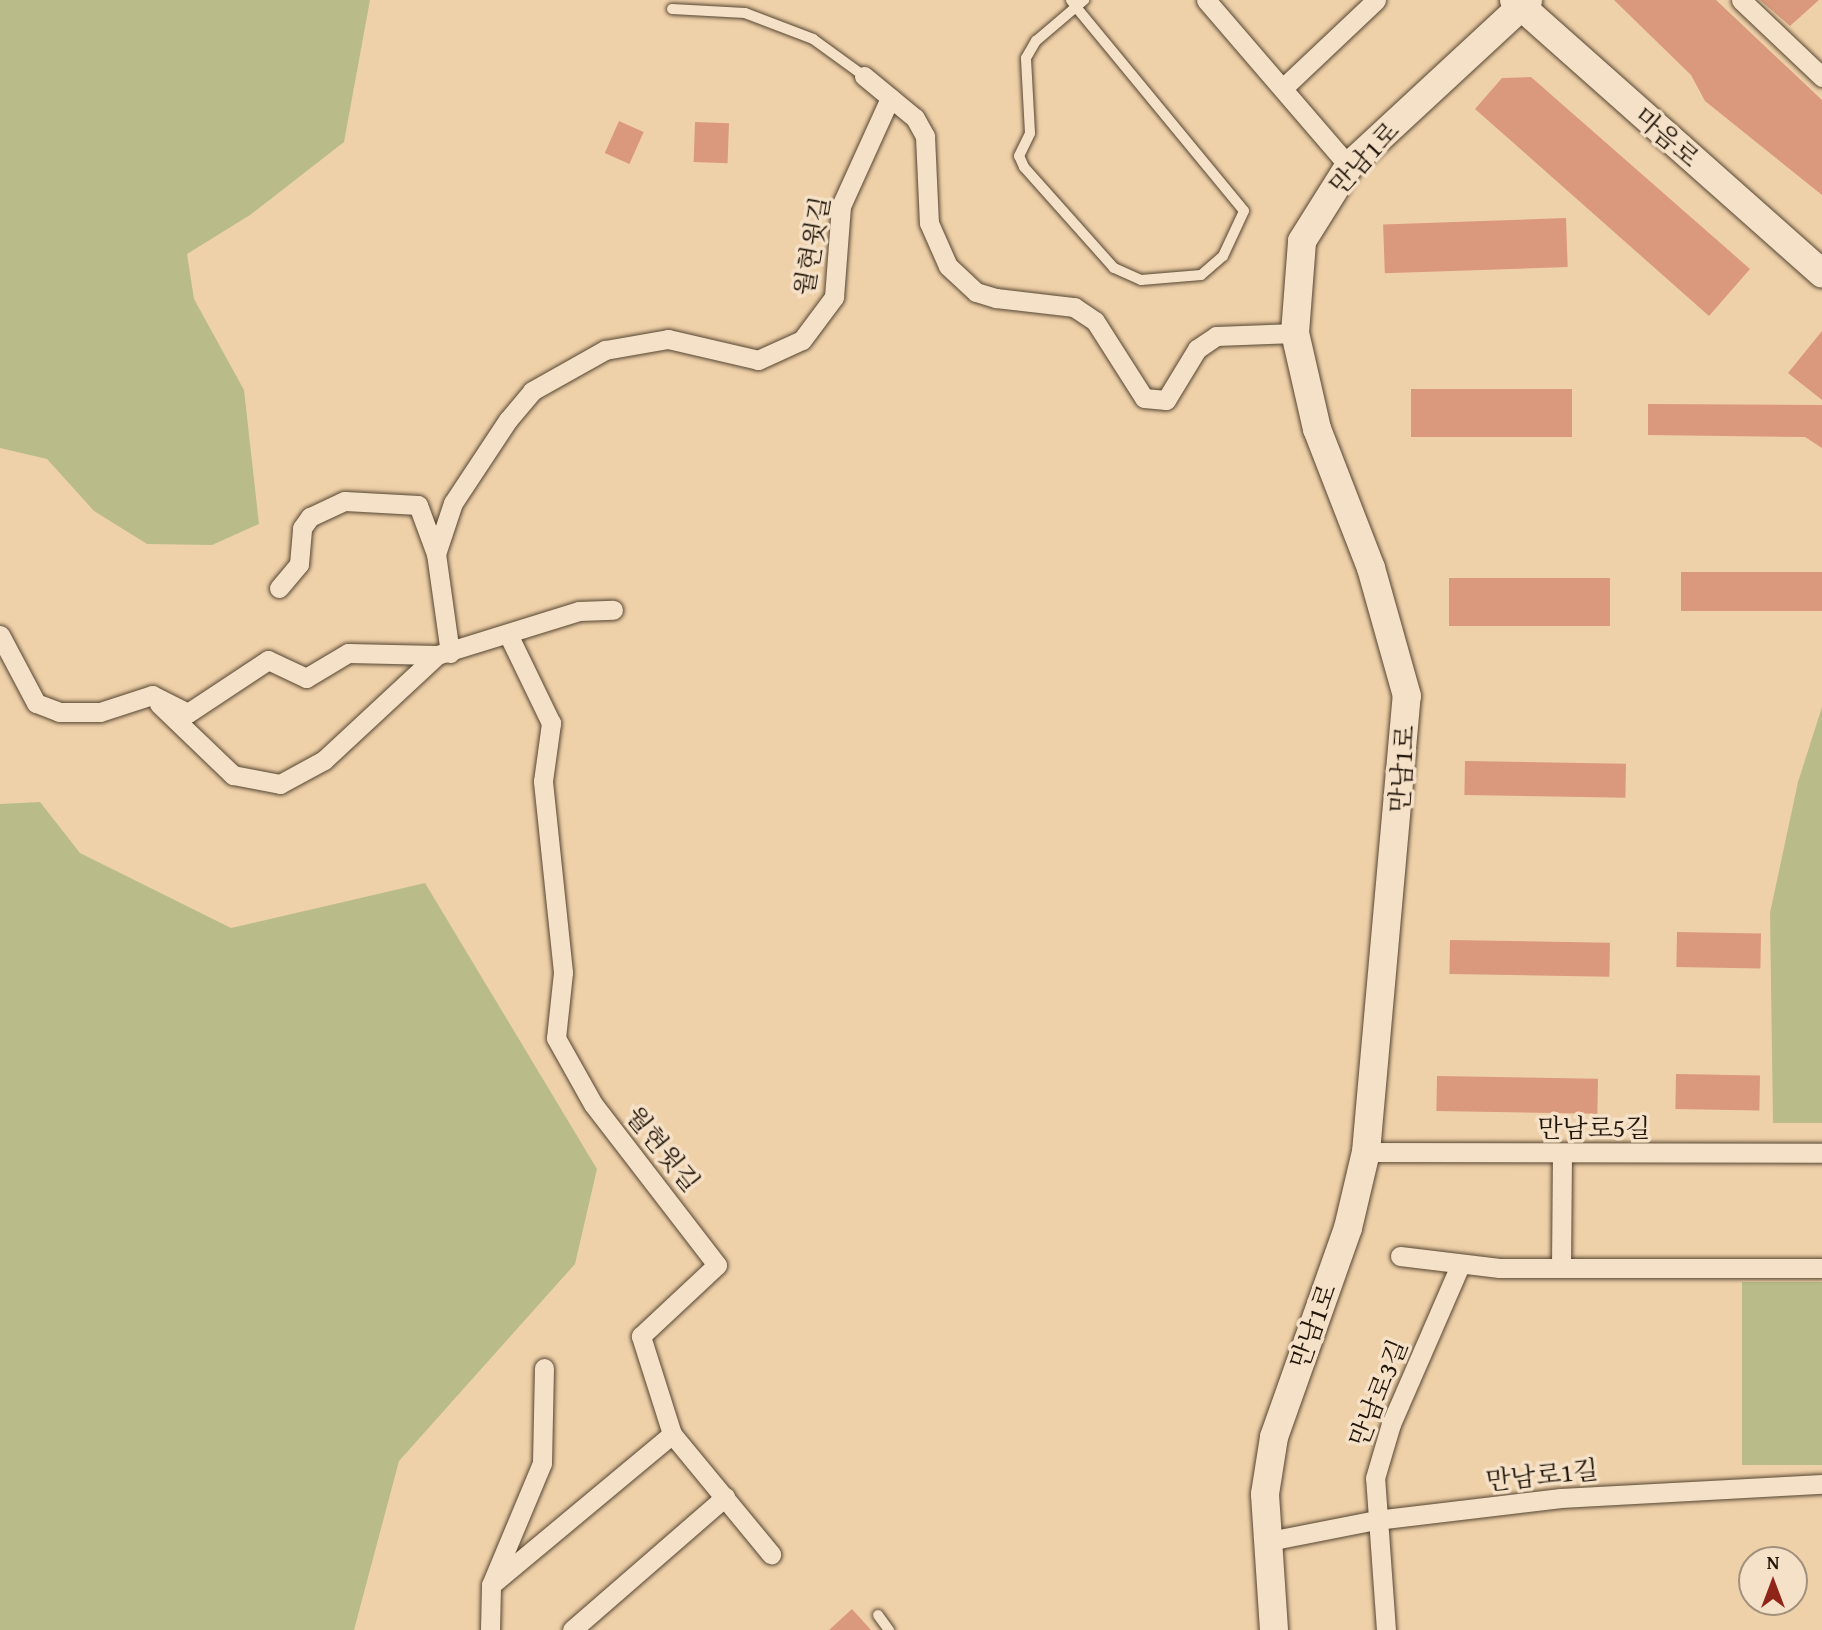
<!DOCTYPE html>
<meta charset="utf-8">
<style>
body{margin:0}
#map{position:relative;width:1822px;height:1630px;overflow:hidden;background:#efd1a9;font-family:"Gentium Book Plus","Noto Serif KR",serif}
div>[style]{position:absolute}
.green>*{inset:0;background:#b9bc89;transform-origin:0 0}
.building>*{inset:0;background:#da997c;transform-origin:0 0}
.roads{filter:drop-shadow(0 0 2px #554532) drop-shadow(0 0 2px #554532)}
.lane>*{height:10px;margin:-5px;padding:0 5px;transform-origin:5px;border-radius:5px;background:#f5e1c7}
.street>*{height:19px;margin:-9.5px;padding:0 9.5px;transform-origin:9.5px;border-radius:9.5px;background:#f5e1c7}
.secondary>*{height:28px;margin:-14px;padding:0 14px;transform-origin:14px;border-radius:14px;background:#f5e1c7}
span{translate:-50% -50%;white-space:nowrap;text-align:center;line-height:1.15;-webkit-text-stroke:7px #f5e1c7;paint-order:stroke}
.street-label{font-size:26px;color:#22160b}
.north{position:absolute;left:1738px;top:1546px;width:70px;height:70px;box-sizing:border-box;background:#f5e1c7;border:2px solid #a1907c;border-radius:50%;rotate:0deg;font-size:19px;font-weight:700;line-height:28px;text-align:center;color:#22160b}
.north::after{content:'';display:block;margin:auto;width:24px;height:32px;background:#8f2418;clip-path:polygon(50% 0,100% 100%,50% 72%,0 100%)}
</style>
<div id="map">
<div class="green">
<div style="clip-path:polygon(0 0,370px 0,344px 142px,250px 215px,187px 254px,194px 299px,244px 390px,259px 524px,212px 545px,147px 544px,94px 511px,47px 459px,0 448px)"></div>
<div style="clip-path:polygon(1822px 707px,1822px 1123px,1773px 1123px,1770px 913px,1798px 782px)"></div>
<div style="clip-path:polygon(40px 802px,80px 853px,231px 928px,425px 883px,597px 1169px,575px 1264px,399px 1461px,354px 1630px,0 1630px,0 804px)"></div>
<div style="left:1822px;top:1282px;width:183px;height:80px;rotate:90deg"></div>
</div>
<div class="building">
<div style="clip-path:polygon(1614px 0,1716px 0,1822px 100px,1822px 195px,1705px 101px,1691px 75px)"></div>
<div style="clip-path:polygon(1760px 0,1819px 0,1790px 26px)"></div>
<div style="clip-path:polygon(1531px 77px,1750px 269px,1709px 316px,1475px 109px,1502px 78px)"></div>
<div style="left:619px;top:121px;width:27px;height:35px;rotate:24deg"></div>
<div style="left:695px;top:122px;width:34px;height:40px;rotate:2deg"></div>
<div style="left:1566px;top:218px;width:49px;height:183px;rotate:88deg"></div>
<div style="clip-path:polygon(1822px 331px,1822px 400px,1788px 373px)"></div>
<div style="left:1411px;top:389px;width:161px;height:48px"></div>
<div style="clip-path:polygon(1648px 404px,1822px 405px,1822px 448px,1805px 437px,1648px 435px)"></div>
<div style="left:1681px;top:572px;width:141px;height:39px"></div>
<div style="left:1449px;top:578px;width:161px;height:48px"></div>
<div style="left:1465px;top:761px;width:161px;height:34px;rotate:1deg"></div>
<div style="left:1677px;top:932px;width:84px;height:35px;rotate:1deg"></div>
<div style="left:1450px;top:940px;width:160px;height:34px;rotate:1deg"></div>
<div style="left:1676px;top:1074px;width:84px;height:35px;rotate:1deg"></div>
<div style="left:1437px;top:1076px;width:161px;height:35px;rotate:1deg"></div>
<div style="clip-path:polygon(852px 1609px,871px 1630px,829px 1630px)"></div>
</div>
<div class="roads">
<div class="lane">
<div style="left:1071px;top:0;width:9px;rotate:54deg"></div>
<div style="left:1076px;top:7px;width:264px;rotate:50.5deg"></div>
<div style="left:1244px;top:211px;width:50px;rotate:115deg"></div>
<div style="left:1223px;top:256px;width:29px;rotate:139deg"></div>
<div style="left:1201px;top:275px;width:60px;rotate:175.2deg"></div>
<div style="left:1141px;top:280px;width:30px;rotate:-156deg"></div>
<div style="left:1114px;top:268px;width:135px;rotate:-131.7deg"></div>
<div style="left:1024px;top:167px;width:12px;rotate:-114deg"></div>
<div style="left:1019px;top:156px;width:25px;rotate:-64deg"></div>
<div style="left:1030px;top:133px;width:75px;rotate:-93.1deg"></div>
<div style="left:1026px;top:58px;width:20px;rotate:-60deg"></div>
<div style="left:1036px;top:41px;width:52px;rotate:-40.4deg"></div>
<div style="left:1076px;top:7px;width:11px;rotate:-41deg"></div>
<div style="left:672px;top:9px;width:73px;rotate:3.1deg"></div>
<div style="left:745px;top:13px;width:73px;rotate:20.9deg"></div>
<div style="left:813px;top:39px;width:63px;rotate:36deg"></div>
<div style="left:878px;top:1615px;width:19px;rotate:54deg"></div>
</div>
<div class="street">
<div style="left:1206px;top:0;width:219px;rotate:49.3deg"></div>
<div style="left:1741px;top:0;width:112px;rotate:43.5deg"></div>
<div style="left:864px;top:76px;width:66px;rotate:39.5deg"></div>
<div style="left:915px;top:118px;width:21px;rotate:61deg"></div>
<div style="left:925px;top:136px;width:87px;rotate:87.4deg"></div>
<div style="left:929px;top:223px;width:47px;rotate:66.2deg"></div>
<div style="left:948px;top:266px;width:38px;rotate:43deg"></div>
<div style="left:976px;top:292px;width:21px;rotate:17deg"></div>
<div style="left:996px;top:298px;width:79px;rotate:6.6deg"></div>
<div style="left:1074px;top:307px;width:25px;rotate:34deg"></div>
<div style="left:1095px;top:321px;width:91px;rotate:57.5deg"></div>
<div style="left:1144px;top:398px;width:22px;rotate:5deg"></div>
<div style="left:1166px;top:400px;width:60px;rotate:-58.7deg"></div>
<div style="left:1197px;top:349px;width:23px;rotate:-34deg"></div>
<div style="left:1216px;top:336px;width:79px;rotate:-2.2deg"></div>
<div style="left:1283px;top:88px;width:128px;rotate:-43.4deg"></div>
<div style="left:279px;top:588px;width:31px;rotate:-50deg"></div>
<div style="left:299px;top:564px;width:36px;rotate:-85deg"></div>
<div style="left:302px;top:528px;width:14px;rotate:-54deg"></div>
<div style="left:310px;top:517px;width:38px;rotate:-25deg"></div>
<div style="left:345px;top:501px;width:73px;rotate:3.1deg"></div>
<div style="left:418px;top:505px;width:52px;rotate:69.8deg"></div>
<div style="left:0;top:635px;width:77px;rotate:62.1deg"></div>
<div style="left:36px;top:703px;width:25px;rotate:21deg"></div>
<div style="left:59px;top:712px;width:41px"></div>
<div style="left:100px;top:712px;width:55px;rotate:-18.1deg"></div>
<div style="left:152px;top:695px;width:40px;rotate:26.6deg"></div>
<div style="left:188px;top:713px;width:96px;rotate:-33.5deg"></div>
<div style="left:268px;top:660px;width:42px;rotate:25.3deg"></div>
<div style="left:306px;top:678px;width:49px;rotate:-30.8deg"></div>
<div style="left:348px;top:653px;width:89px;rotate:1.3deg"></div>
<div style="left:437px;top:655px;width:149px;rotate:-17.2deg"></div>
<div style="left:579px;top:611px;width:34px;rotate:-2deg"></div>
<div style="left:450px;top:653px;width:100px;rotate:-98deg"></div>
<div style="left:436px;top:554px;width:54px;rotate:-71.6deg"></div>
<div style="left:453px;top:503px;width:100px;rotate:-56.5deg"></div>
<div style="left:508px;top:420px;width:38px;rotate:-50deg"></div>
<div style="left:532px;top:391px;width:84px;rotate:-29.3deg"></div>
<div style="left:605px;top:350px;width:64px;rotate:-9.9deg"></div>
<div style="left:668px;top:339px;width:92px;rotate:13.1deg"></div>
<div style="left:758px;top:360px;width:48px;rotate:-24.4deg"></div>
<div style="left:802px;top:340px;width:54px;rotate:-53.3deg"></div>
<div style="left:834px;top:297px;width:91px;rotate:-85.6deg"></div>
<div style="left:841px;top:206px;width:119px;rotate:-65.6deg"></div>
<div style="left:159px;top:704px;width:103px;rotate:43.8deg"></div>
<div style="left:233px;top:775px;width:48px;rotate:10.8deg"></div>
<div style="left:280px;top:784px;width:50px;rotate:-28.6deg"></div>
<div style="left:324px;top:760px;width:154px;rotate:-42.9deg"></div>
<div style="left:1366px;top:1152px;width:456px;rotate:0.1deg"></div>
<div style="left:1400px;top:1256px;width:100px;rotate:6.9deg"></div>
<div style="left:1499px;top:1268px;width:323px"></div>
<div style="left:1561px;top:1267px;width:113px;rotate:-89.5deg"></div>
<div style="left:672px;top:1434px;width:156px;rotate:50.5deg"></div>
<div style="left:1269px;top:1541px;width:109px;rotate:-11.1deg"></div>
<div style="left:1376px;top:1520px;width:186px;rotate:-6.8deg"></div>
<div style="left:1561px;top:1498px;width:261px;rotate:-3.1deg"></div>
<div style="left:491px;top:1585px;width:236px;rotate:-39.8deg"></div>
<div style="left:672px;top:1434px;width:103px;rotate:-107.6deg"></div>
<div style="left:641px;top:1336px;width:104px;rotate:-43.1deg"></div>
<div style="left:717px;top:1265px;width:203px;rotate:-127.6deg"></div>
<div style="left:593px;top:1104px;width:76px;rotate:-119.3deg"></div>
<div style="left:556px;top:1038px;width:66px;rotate:-83.9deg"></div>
<div style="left:563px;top:972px;width:192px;rotate:-96deg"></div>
<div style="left:543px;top:781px;width:59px;rotate:-82.1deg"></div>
<div style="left:551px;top:723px;width:97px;rotate:-115.8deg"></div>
<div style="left:490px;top:1630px;width:45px;rotate:-88.7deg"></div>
<div style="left:491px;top:1585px;width:132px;rotate:-67.3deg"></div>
<div style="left:542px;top:1463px;width:95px;rotate:-88.8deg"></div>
<div style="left:572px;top:1630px;width:203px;rotate:-41deg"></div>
<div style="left:1386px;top:1630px;width:152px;rotate:-94.1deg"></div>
<div style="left:1375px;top:1478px;width:56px;rotate:-73.5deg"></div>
<div style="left:1391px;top:1424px;width:173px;rotate:-66.5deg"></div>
</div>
<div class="secondary">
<div style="left:1514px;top:0;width:412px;rotate:41.6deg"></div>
<div style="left:1274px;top:1630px;width:136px;rotate:-93.8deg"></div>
<div style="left:1265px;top:1494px;width:58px;rotate:-81deg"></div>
<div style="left:1274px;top:1437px;width:222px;rotate:-70.5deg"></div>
<div style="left:1348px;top:1228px;width:78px;rotate:-76.7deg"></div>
<div style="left:1366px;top:1152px;width:458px;rotate:-84.9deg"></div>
<div style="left:1407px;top:696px;width:133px;rotate:-105.7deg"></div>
<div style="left:1371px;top:568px;width:149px;rotate:-111.2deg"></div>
<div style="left:1317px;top:429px;width:98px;rotate:-102.9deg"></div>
<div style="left:1295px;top:333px;width:92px;rotate:-85.6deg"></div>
<div style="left:1302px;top:241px;width:89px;rotate:-57.9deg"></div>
<div style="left:1349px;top:166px;width:244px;rotate:-42.8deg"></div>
</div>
</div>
<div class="street-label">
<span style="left:1667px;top:137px;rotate:41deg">마음로</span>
<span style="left:1364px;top:158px;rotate:-47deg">만남1로</span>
<span style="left:812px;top:246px;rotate:-80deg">월현윗길</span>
<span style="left:1402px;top:769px;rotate:-86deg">만남1로</span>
<span style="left:1594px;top:1128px">만남로5길</span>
<span style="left:663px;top:1149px;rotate:51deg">월현윗길</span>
<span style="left:1313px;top:1326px;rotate:-70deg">만남1로</span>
<span style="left:1378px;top:1393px;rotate:-68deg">만남로3길</span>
<span style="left:1542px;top:1475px;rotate:-6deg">만남로1길</span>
</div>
<div class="north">N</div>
</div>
